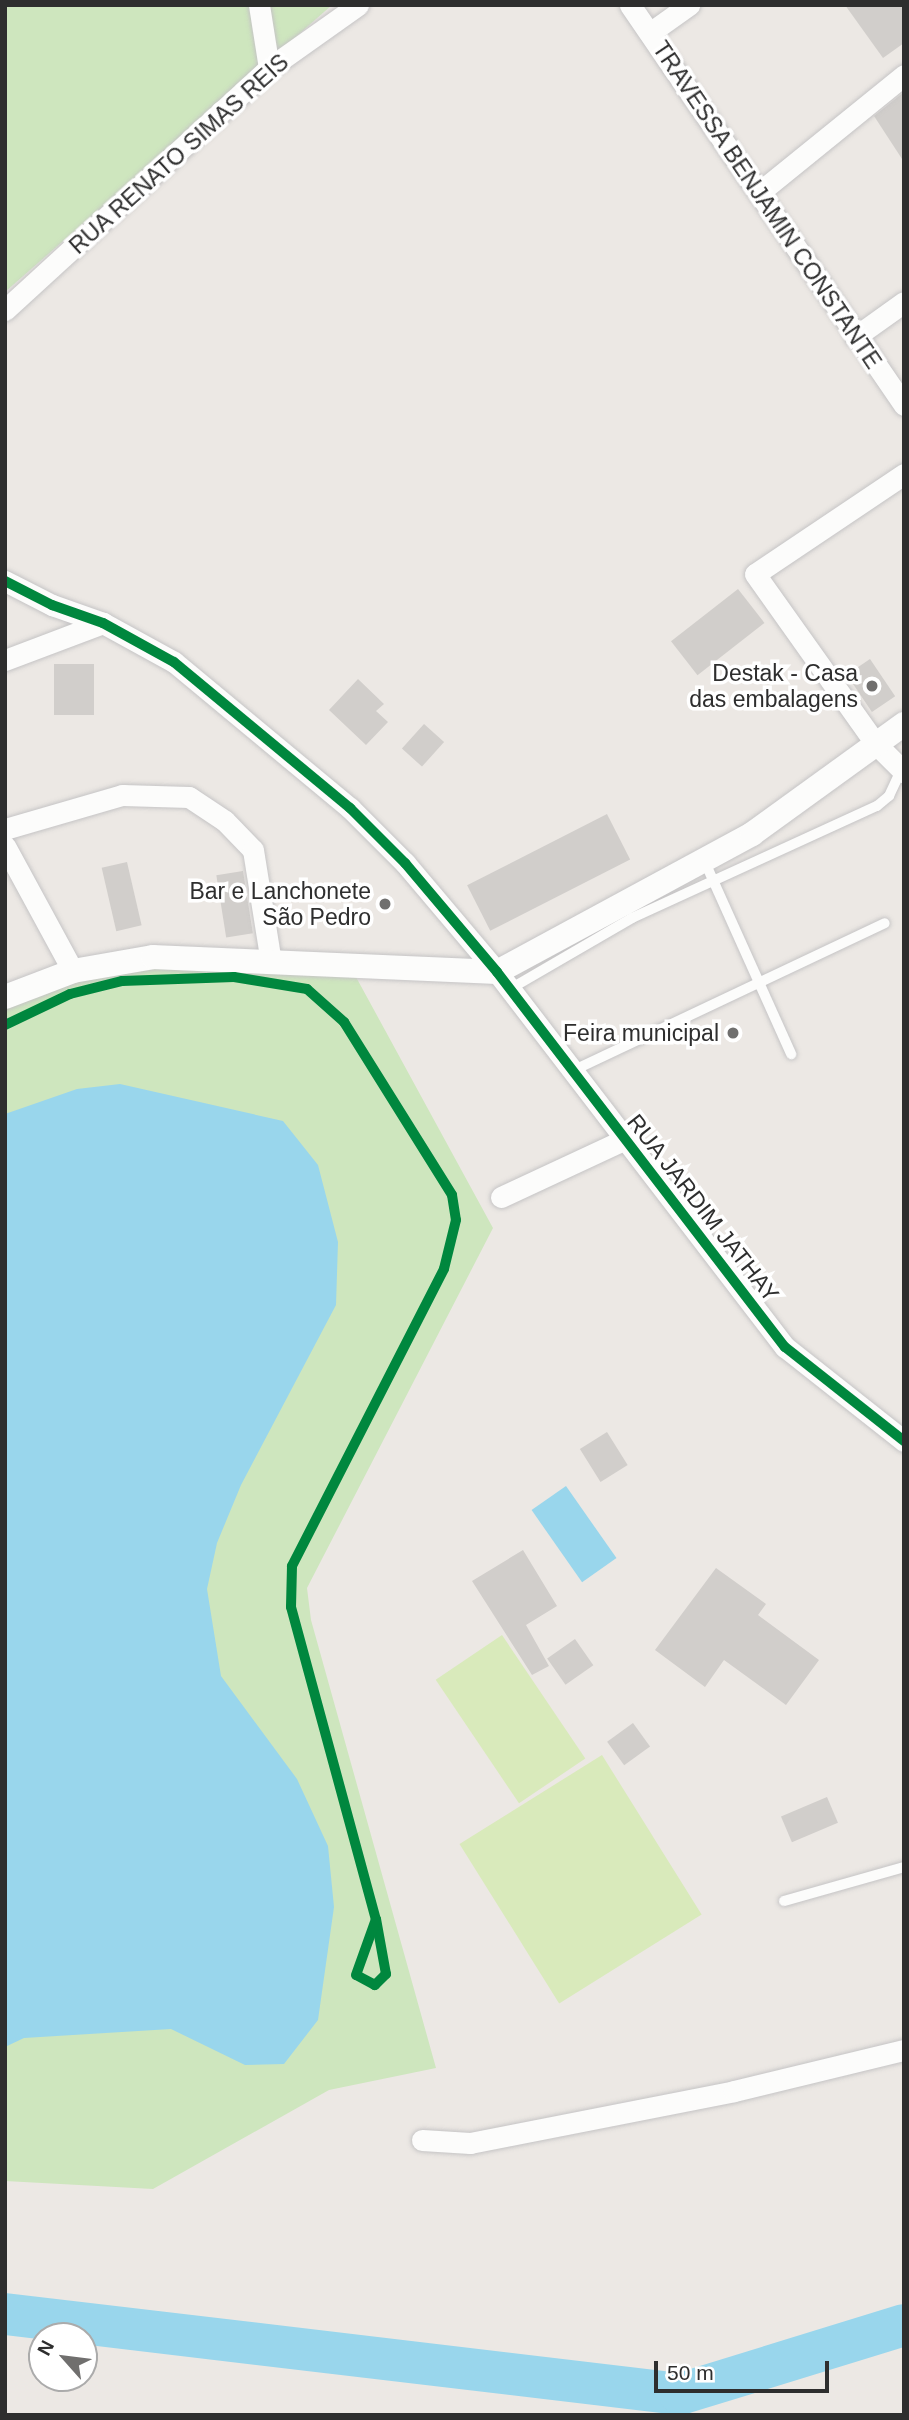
<!DOCTYPE html>
<meta charset="utf-8">
<style>
body{margin:0}
#map{position:relative;width:909px;height:2420px;overflow:hidden;background:#ece8e4;font-family:Arial,sans-serif}
div>[style]{position:absolute}
.green>*{inset:0;background:#cee6be}
.pitch>*{inset:0;background:#d9eabb;transform-origin:0 0}
.water>*{inset:0;background:#99d6ec;transform-origin:0 0}
.river>*{height:42px;margin:-21px;padding:0 21px;transform-origin:21px;border-radius:21px;background:#99d6ec}
.building>*{inset:0;background:#d1cecb;transform-origin:0 0}
.roads{filter:drop-shadow(0 0 2px #c5c4c5) drop-shadow(0 0 2px #c5c4c5)}
.service>*{height:10px;margin:-5px;padding:0 5px;transform-origin:5px;border-radius:5px;background:#fcfcfb}
.minor>*{height:21px;margin:-10.5px;padding:0 10.5px;transform-origin:10.5px;border-radius:10.5px;background:#fcfcfb}
.tertiary>*{height:24px;margin:-12px;padding:0 12px;transform-origin:12px;border-radius:12px;background:#fcfcfb}
.cycleway>*{height:10px;margin:-5px;padding:0 5px;transform-origin:5px;border-radius:5px;background:#00873e}
.dots>*{width:19px;height:19px;translate:-50% -50%;box-sizing:border-box;border:4px solid #fff;border-radius:50%}
span{translate:-50% -50%;white-space:nowrap;text-align:center;line-height:1.15;-webkit-text-stroke:7px #fff;paint-order:stroke}
.street-label{font-size:23px;color:#2e2e2e}
.poi-label{font-size:23px;color:#2e2e2e}
.right{translate:-100% -50%;text-align:right}
.frame{position:absolute;inset:0;border:7px solid #2e2e2e;pointer-events:none}
.north{position:absolute;left:28px;top:2322px;width:70px;height:70px;box-sizing:border-box;background:#fff;border:2px solid #ababab;border-radius:50%;rotate:298deg;font-size:19px;font-weight:700;line-height:28px;text-align:center;color:#2e2e2e}
.north::after{content:'';display:block;margin:auto;width:24px;height:32px;background:#706f6e;clip-path:polygon(50% 0,100% 100%,50% 72%,0 100%)}
.scale{position:absolute;left:654px;top:2361px;width:175px;height:32px;box-sizing:border-box;border:4px solid #2e2e2e;border-top:0;padding-left:9px;font-size:21px;line-height:24px;white-space:nowrap;color:#2e2e2e;-webkit-text-stroke:5px #fff;paint-order:stroke}
</style>
<div id="map">
<div class="green">
<div style="clip-path:polygon(5px 5px,332px 5px,5px 292px)"></div>
<div style="clip-path:polygon(147px 963px,356px 977px,493px 1228px,307px 1588px,311px 1620px,436px 2068px,329px 2090px,153px 2189px,5px 2181px,5px 1004px,26px 993px)"></div>
</div>
<div class="pitch">
<div style="left:502px;top:1635px;width:149px;height:80px;rotate:56deg"></div>
<div style="left:602px;top:1755px;width:188px;height:168px;rotate:58deg"></div>
</div>
<div class="water">
<div style="clip-path:polygon(120px 1084px,283px 1121px,318px 1165px,338px 1242px,336px 1305px,241px 1485px,217px 1543px,207px 1589px,221px 1676px,297px 1779px,328px 1846px,334px 1907px,318px 2020px,284px 2064px,245px 2065px,171px 2029px,24px 2038px,5px 2047px,5px 1114px,77px 1089px)"></div>
<div style="left:566px;top:1486px;width:88px;height:42px;rotate:55deg"></div>
</div>
<div class="river">
<div style="left:5px;top:2314px;width:680px;rotate:6.76deg"></div>
<div style="left:680px;top:2394px;width:234px;rotate:-17.1deg"></div>
</div>
<div class="building">
<div style="clip-path:polygon(845px 5px,904px 5px,904px 43px,883px 58px)"></div>
<div style="clip-path:polygon(904px 92px,904px 162px,874px 116px)"></div>
<div style="left:738px;top:589px;width:43px;height:85px;rotate:52deg"></div>
<div style="left:870px;top:659px;width:45px;height:28px;rotate:56deg"></div>
<div style="left:94px;top:664px;width:51px;height:40px;rotate:90deg"></div>
<div style="clip-path:polygon(358px 679px,384px 704px,376px 711px,388px 722px,366px 745px,329px 710px)"></div>
<div style="left:424px;top:724px;width:27px;height:33px;rotate:42deg"></div>
<div style="left:607px;top:814px;width:51px;height:157px;rotate:63deg"></div>
<div style="left:127px;top:862px;width:65px;height:26px;rotate:77deg"></div>
<div style="left:243px;top:871px;width:63px;height:27px;rotate:81deg"></div>
<div style="left:607px;top:1432px;width:39px;height:32px;rotate:58deg"></div>
<div style="clip-path:polygon(523px 1550px,557px 1606px,526px 1625px,549px 1666px,532px 1675px,472px 1581px)"></div>
<div style="clip-path:polygon(716px 1568px,766px 1604px,758px 1615px,819px 1660px,786px 1705px,724px 1660px,705px 1687px,655px 1650px)"></div>
<div style="left:575px;top:1639px;width:32px;height:34px;rotate:55deg"></div>
<div style="left:633px;top:1723px;width:29px;height:32px;rotate:54deg"></div>
<div style="left:827px;top:1797px;width:28px;height:50px;rotate:67deg"></div>
</div>
<div class="roads">
<div class="service">
<div style="left:704px;top:860px;width:213px;rotate:65.8deg"></div>
<div style="left:510px;top:989px;width:141px;rotate:-30.2deg"></div>
<div style="left:632px;top:918px;width:269px;rotate:-24.6deg"></div>
<div style="left:877px;top:806px;width:16px;rotate:-40deg"></div>
<div style="left:889px;top:796px;width:29px;rotate:-65deg"></div>
<div style="left:570px;top:1072px;width:348px;rotate:-25.3deg"></div>
<div style="left:784px;top:1901px;width:125px;rotate:-15.8deg"></div>
</div>
<div class="minor">
<div style="left:259px;top:5px;width:64px;rotate:81deg"></div>
<div style="left:630px;top:5px;width:485px;rotate:55.6deg"></div>
<div style="left:651px;top:32px;width:47px;rotate:-35.4deg"></div>
<div style="left:761px;top:191px;width:184px;rotate:-39deg"></div>
<div style="left:5px;top:310px;width:358px;rotate:-42.5deg"></div>
<div style="left:269px;top:68px;width:109px;rotate:-35.3deg"></div>
<div style="left:855px;top:337px;width:60px;rotate:-35.5deg"></div>
<div style="left:904px;top:474px;width:179px;rotate:146.1deg"></div>
<div style="left:755px;top:574px;width:209px;rotate:54.6deg"></div>
<div style="left:876px;top:744px;width:40px;rotate:45deg"></div>
<div style="left:5px;top:581px;width:53px;rotate:27.1deg"></div>
<div style="left:52px;top:605px;width:54px;rotate:19.4deg"></div>
<div style="left:103px;top:623px;width:81px;rotate:28.8deg"></div>
<div style="left:174px;top:662px;width:229px;rotate:39.7deg"></div>
<div style="left:350px;top:808px;width:78px;rotate:45deg"></div>
<div style="left:405px;top:863px;width:143px;rotate:49.8deg"></div>
<div style="left:497px;top:972px;width:473px;rotate:52.5deg"></div>
<div style="left:785px;top:1347px;width:152px;rotate:38.3deg"></div>
<div style="left:5px;top:660px;width:105px;rotate:-20.7deg"></div>
<div style="left:5px;top:829px;width:122px;rotate:-16.2deg"></div>
<div style="left:122px;top:795px;width:67px;rotate:1.7deg"></div>
<div style="left:189px;top:797px;width:43px;rotate:33.7deg"></div>
<div style="left:225px;top:821px;width:40px;rotate:46deg"></div>
<div style="left:253px;top:850px;width:114px;rotate:80.9deg"></div>
<div style="left:5px;top:846px;width:142px;rotate:61.5deg"></div>
<div style="left:501px;top:1197px;width:135px;rotate:-25deg"></div>
<div style="left:422px;top:2140px;width:48px;rotate:3.6deg"></div>
<div style="left:470px;top:2143px;width:269px;rotate:-11.1deg"></div>
<div style="left:734px;top:2091px;width:175px;rotate:-13.6deg"></div>
</div>
<div class="tertiary">
<div style="left:5px;top:997px;width:73px;rotate:-20.9deg"></div>
<div style="left:73px;top:971px;width:81px;rotate:-9.9deg"></div>
<div style="left:153px;top:957px;width:344px;rotate:2.5deg"></div>
<div style="left:497px;top:972px;width:290px;rotate:-28.4deg"></div>
<div style="left:752px;top:834px;width:188px;rotate:-35.9deg"></div>
</div>
</div>
<div class="cycleway">
<div style="left:5px;top:581px;width:53px;rotate:27.1deg"></div>
<div style="left:52px;top:605px;width:54px;rotate:19.4deg"></div>
<div style="left:103px;top:623px;width:81px;rotate:28.8deg"></div>
<div style="left:174px;top:662px;width:229px;rotate:39.7deg"></div>
<div style="left:350px;top:808px;width:78px;rotate:45deg"></div>
<div style="left:405px;top:863px;width:143px;rotate:49.8deg"></div>
<div style="left:497px;top:972px;width:473px;rotate:52.5deg"></div>
<div style="left:785px;top:1347px;width:152px;rotate:38.3deg"></div>
<div style="left:5px;top:1025px;width:72px;rotate:-25.5deg"></div>
<div style="left:70px;top:994px;width:54px;rotate:-14deg"></div>
<div style="left:122px;top:981px;width:112px;rotate:-2deg"></div>
<div style="left:234px;top:977px;width:74px;rotate:9.3deg"></div>
<div style="left:307px;top:989px;width:50px;rotate:41.7deg"></div>
<div style="left:344px;top:1022px;width:204px;rotate:58deg"></div>
<div style="left:452px;top:1195px;width:25px;rotate:81deg"></div>
<div style="left:456px;top:1220px;width:50px;rotate:103.8deg"></div>
<div style="left:444px;top:1269px;width:334px;rotate:117.1deg"></div>
<div style="left:292px;top:1566px;width:41px;rotate:91.4deg"></div>
<div style="left:291px;top:1607px;width:323px;rotate:74.8deg"></div>
<div style="left:376px;top:1919px;width:56px;rotate:79.7deg"></div>
<div style="left:386px;top:1974px;width:16px;rotate:135deg"></div>
<div style="left:375px;top:1985px;width:21px;rotate:-152deg"></div>
<div style="left:356px;top:1975px;width:59px;rotate:-70.3deg"></div>
</div>
<div class="dots">
<div style="left:872px;top:686px;background:#706f6e"></div>
<div style="left:385px;top:904px;background:#706f6e"></div>
<div style="left:733px;top:1033px;background:#706f6e"></div>
</div>
<div class="street-label">
<span style="left:179px;top:154px;rotate:-42deg">RUA RENATO SIMAS REIS</span>
<span style="left:767px;top:205px;rotate:56deg">TRAVESSA BENJAMIN CONSTANTE</span>
<span style="left:703px;top:1208px;rotate:52deg">RUA JARDIM JATHAY</span>
</div>
<div class="poi-label">
<span class="right" style="left:858px;top:686px">Destak - Casa<br>das embalagens</span>
<span class="right" style="left:371px;top:904px">Bar e Lanchonete<br>São Pedro</span>
<span class="right" style="left:719px;top:1033px">Feira municipal</span>
</div>
<div class="frame"></div>
<div class="north">N</div>
<div class="scale">50 m</div>
</div>
